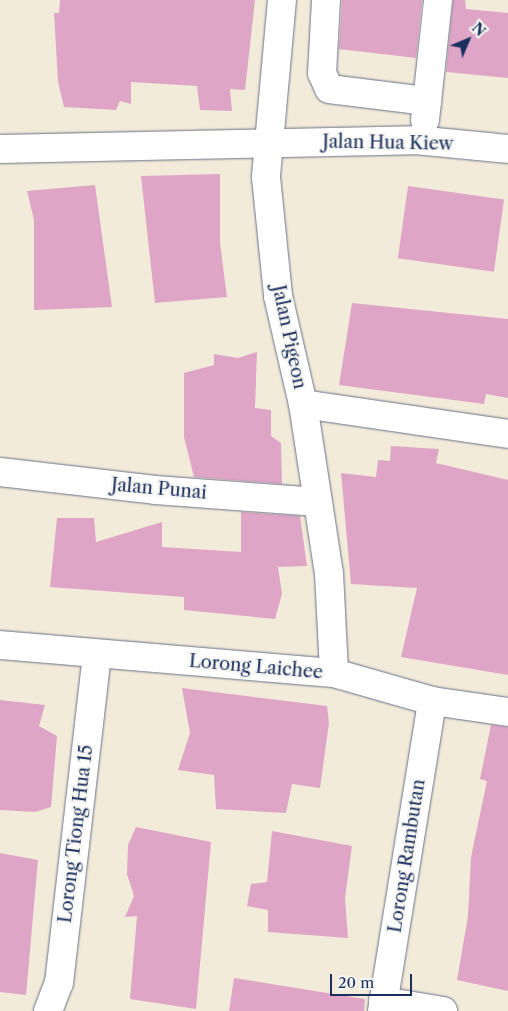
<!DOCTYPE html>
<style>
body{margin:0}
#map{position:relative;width:508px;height:1011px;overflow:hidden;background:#f3ebd9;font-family:"Libre Caslon Text",serif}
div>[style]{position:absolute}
.building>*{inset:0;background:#dfa5c7;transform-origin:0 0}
.roads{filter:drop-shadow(0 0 1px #677189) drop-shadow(0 0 1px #677189)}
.minor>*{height:28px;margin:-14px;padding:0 14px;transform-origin:14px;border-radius:14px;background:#fff}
span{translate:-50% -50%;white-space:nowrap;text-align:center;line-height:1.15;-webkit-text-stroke:4.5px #f6f6f2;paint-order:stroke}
.street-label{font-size:18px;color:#1b2f5e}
.north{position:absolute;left:443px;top:15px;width:50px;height:50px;-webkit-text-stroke:4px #f6f6f2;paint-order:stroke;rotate:45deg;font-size:14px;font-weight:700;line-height:20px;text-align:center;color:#1b2f5e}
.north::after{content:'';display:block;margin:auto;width:18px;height:22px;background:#1b2f5e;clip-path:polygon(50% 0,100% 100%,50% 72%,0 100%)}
.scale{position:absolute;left:330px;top:974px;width:82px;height:22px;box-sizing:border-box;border:2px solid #1b2f5e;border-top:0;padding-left:6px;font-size:15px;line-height:18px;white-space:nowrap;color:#1b2f5e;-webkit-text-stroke:4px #f6f6f2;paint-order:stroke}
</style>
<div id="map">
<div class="building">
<div style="clip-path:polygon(60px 0,255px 0,245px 90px,230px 89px,232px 111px,200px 110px,197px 86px,131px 82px,131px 104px,120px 101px,116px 110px,64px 107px,58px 82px,54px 13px,59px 13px)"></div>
<div style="clip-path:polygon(342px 0,422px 0,416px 58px,339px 49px)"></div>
<div style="clip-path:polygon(453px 0,465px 0,466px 9px,508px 13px,508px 78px,446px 72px)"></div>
<div style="clip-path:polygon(220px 174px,220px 243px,227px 297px,155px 303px,141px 176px)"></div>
<div style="clip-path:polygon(95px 185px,112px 307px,34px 310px,34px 220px,27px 191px)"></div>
<div style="left:408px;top:186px;width:97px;height:73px;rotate:8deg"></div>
<div style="clip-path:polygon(352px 303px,508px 319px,508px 398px,486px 394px,484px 404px,339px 385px)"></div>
<div style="clip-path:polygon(257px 352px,255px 408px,271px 410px,271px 436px,281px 443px,282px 484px,194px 477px,184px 437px,184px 373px,214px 365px,214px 354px,238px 358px)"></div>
<div style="clip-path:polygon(391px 446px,439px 449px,436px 463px,508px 480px,508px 675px,401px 657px,417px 588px,351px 584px,341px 473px,376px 477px,378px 460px,390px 461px)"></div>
<div style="clip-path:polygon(241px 512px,300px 516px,307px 566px,278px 567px,282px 594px,275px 619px,184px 610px,184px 597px,50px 587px,57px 518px,94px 518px,96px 542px,162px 522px,162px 547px,241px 552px)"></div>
<div style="clip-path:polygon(182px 688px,327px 706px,329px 723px,320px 788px,292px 784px,286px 813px,216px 809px,214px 775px,178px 770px,190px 733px)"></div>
<div style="clip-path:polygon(0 700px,45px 705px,39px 726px,57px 736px,51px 807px,35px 812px,0 810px)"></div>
<div style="clip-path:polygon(491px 725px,508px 727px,508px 991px,457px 980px,468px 916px,471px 857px,487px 781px,480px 779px)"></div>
<div style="clip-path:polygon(136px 827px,211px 842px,196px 1009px,130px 999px,137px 916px,125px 917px,134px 896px,127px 874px,128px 845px)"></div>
<div style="clip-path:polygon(272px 831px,352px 846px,345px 898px,348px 938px,268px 932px,268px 910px,247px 906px,251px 884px,267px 882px)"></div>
<div style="clip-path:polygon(0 853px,38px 860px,26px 995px,0 992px)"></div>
<div style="clip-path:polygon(234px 978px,365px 999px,364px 1011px,229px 1011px)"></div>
</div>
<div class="roads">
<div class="minor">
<div style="left:282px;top:0;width:178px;rotate:95.2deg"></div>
<div style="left:266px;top:177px;width:120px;rotate:84.2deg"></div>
<div style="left:278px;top:296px;width:111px;rotate:77deg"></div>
<div style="left:303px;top:404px;width:171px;rotate:81.3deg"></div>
<div style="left:329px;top:573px;width:100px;rotate:87.1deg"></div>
<div style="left:326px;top:0;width:73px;rotate:93.1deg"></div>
<div style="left:322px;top:73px;width:17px;rotate:66deg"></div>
<div style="left:329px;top:89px;width:99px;rotate:7deg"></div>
<div style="left:425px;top:120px;width:121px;rotate:-83.8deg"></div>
<div style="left:0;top:149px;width:415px;rotate:-1.2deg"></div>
<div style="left:415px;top:140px;width:93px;rotate:5.5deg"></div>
<div style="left:303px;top:404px;width:207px;rotate:8.3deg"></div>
<div style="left:0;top:472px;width:156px;rotate:6.6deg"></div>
<div style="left:155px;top:490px;width:163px;rotate:4.2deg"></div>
<div style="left:0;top:645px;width:335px;rotate:4.8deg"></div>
<div style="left:334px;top:673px;width:102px;rotate:15.9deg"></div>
<div style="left:432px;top:701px;width:77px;rotate:8.2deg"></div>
<div style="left:383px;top:1001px;width:61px;rotate:9.5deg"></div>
<div style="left:48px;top:1011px;width:30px;rotate:-69deg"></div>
<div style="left:59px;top:983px;width:331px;rotate:-83.4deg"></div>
<div style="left:382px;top:1011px;width:314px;rotate:-80.8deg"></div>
</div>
</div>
<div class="street-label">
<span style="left:388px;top:143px;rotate:1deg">Jalan Hua Kiew</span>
<span style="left:289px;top:337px;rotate:78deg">Jalan Pigeon</span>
<span style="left:159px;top:489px;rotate:5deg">Jalan Punai</span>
<span style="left:256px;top:667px;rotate:5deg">Lorong Laichee</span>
<span style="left:76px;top:834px;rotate:-83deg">Lorong Tiong Hua 15</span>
<span style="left:407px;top:856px;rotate:-81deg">Lorong Rambutan</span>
</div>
<div class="north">N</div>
<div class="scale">20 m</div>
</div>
